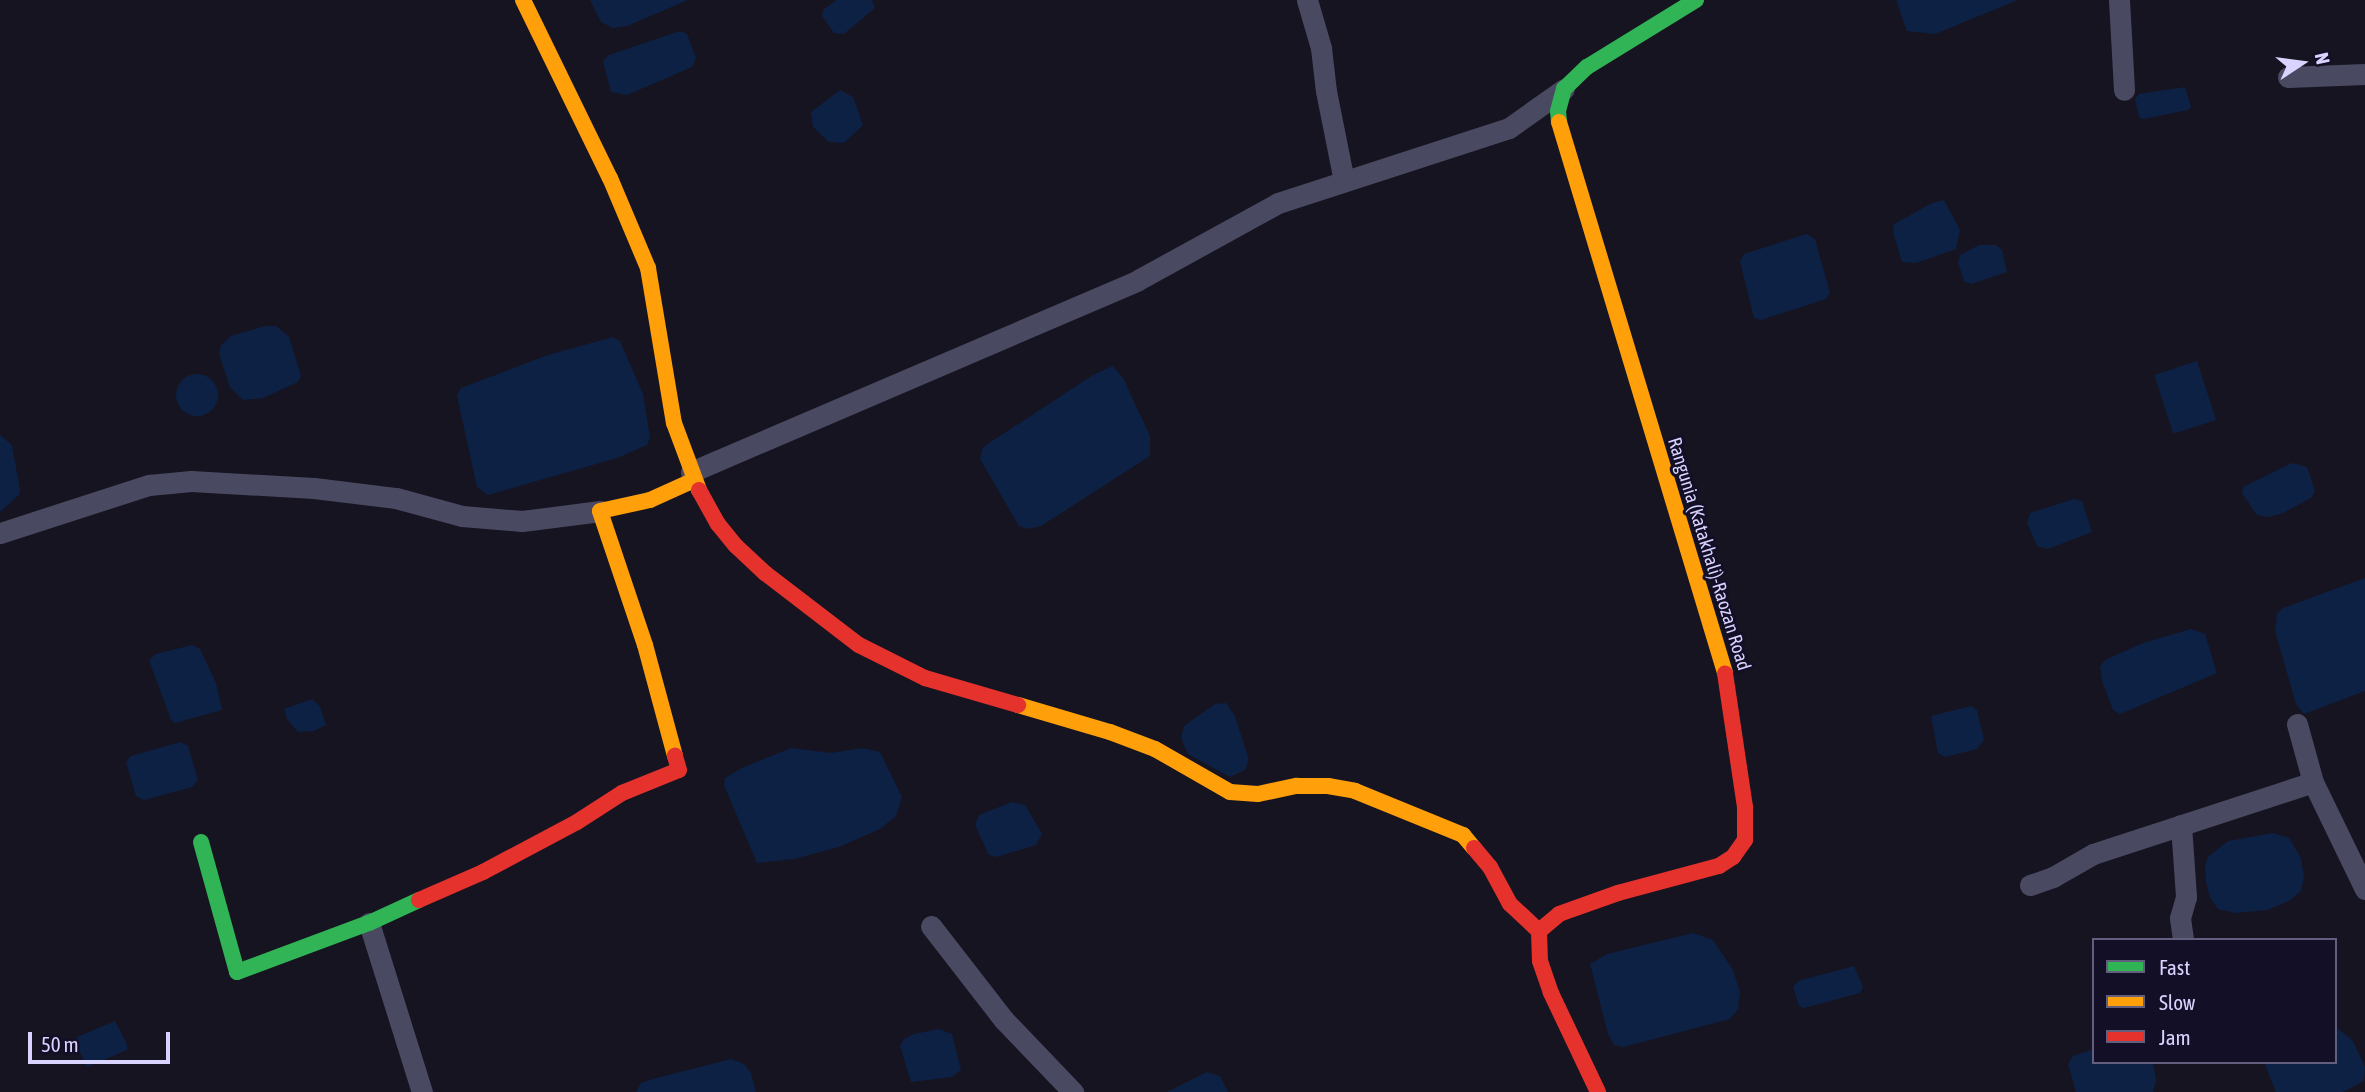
<!DOCTYPE html>
<style>
body{margin:0}
#map{position:relative;width:2365px;height:1092px;overflow:hidden;background:#161421;font-family:"Asap Condensed",sans-serif}
div>[style]{position:absolute}
.water>*{inset:0;background:#0d2144;transform-origin:0 0}
.round{border-radius:50%}
.street>*{height:21px;margin:-10.5px;padding:0 10.5px;transform-origin:10.5px;border-radius:10.5px;background:#4a4962}
.fast>*{height:16px;margin:-8px;padding:0 8px;transform-origin:8px;border-radius:8px;background:#30b455}
.slow>*{height:16px;margin:-8px;padding:0 8px;transform-origin:8px;border-radius:8px;background:#ff9f0a}
.jam>*{height:16px;margin:-8px;padding:0 8px;transform-origin:8px;border-radius:8px;background:#e5322d}
span{translate:-50% -50%;white-space:nowrap;text-align:center;line-height:1.15;-webkit-text-stroke:6px #130f26;paint-order:stroke}
.street-label{font-size:19px;color:#d9d4ff}
.legend{position:absolute;left:2092px;top:938px;width:245px;height:126px;box-sizing:border-box;background:#130f26;border:2px solid #625e7d;margin:0;padding:9px 12px;list-style:none;font-size:21px;color:#d9d4ff}
.legend li{display:flex;align-items:center;gap:14px;height:35px}
.legend b{width:35px;border:2px solid #625e7d}
.north{position:absolute;left:2267px;top:28px;width:70px;height:70px;-webkit-text-stroke:5px #130f26;paint-order:stroke;rotate:77deg;font-size:19px;font-weight:700;line-height:28px;text-align:center;color:#d9d4ff}
.north::after{content:'';display:block;margin:auto;width:24px;height:32px;background:#d9d4ff;clip-path:polygon(50% 0,100% 100%,50% 72%,0 100%)}
.scale{position:absolute;left:28px;top:1032px;width:142px;height:32px;box-sizing:border-box;border:4px solid #d9d4ff;border-top:0;padding-left:9px;font-size:21px;line-height:24px;white-space:nowrap;color:#d9d4ff;-webkit-text-stroke:5px #130f26;paint-order:stroke}
</style>
<div id="map">
<div class="water">
<div style="clip-path:polygon(590px 0,688px 0,627px 26px,613px 28px,601px 22px)"></div>
<div style="clip-path:polygon(837px 0,872px 0,875px 8px,844px 34px,834px 33px,822px 16px,823px 10px)"></div>
<div style="clip-path:polygon(1896px 0,2018px 0,1935px 34px,1907px 31px)"></div>
<div style="clip-path:polygon(680px 31px,687px 34px,696px 58px,692px 67px,627px 95px,611px 92px,603px 61px,609px 55px)"></div>
<div style="clip-path:polygon(2185px 87px,2191px 107px,2188px 110px,2143px 119px,2139px 117px,2135px 99px,2139px 94px)"></div>
<div style="clip-path:polygon(840px 90px,853px 97px,863px 125px,844px 143px,829px 142px,813px 127px,811px 112px)"></div>
<div style="clip-path:polygon(1944px 200px,1960px 230px,1956px 249px,1916px 263px,1902px 262px,1893px 232px,1894px 224px,1932px 203px)"></div>
<div style="clip-path:polygon(1806px 234px,1815px 239px,1830px 293px,1826px 299px,1761px 320px,1754px 318px,1740px 261px,1744px 254px)"></div>
<div style="clip-path:polygon(1979px 245px,1996px 245px,2002px 250px,2007px 272px,1971px 284px,1964px 281px,1958px 262px,1960px 255px)"></div>
<div style="clip-path:polygon(265px 326px,276px 326px,289px 337px,301px 376px,298px 382px,263px 398px,243px 400px,230px 387px,219px 354px,221px 345px,231px 336px)"></div>
<div style="clip-path:polygon(613px 337px,620px 341px,643px 394px,650px 438px,647px 445px,617px 458px,488px 495px,477px 487px,457px 396px,461px 388px,548px 355px)"></div>
<div style="left:2197px;top:361px;width:62px;height:45px;rotate:72deg"></div>
<div style="clip-path:polygon(1113px 366px,1123px 378px,1150px 436px,1150px 456px,1041px 526px,1029px 529px,1019px 526px,980px 459px,983px 447px,1093px 375px)"></div>
<div class="round" style="left:176px;top:374px;width:42px;height:42px"></div>
<div style="clip-path:polygon(0 435px,12px 445px,20px 490px,19px 495px,0 512px)"></div>
<div style="clip-path:polygon(2292px 463px,2307px 467px,2315px 491px,2311px 498px,2281px 514px,2267px 517px,2257px 515px,2242px 493px,2243px 487px)"></div>
<div style="clip-path:polygon(2074px 499px,2082px 501px,2092px 532px,2048px 549px,2037px 546px,2027px 523px,2030px 513px)"></div>
<div style="clip-path:polygon(2365px 578px,2365px 691px,2304px 714px,2296px 704px,2275px 631px,2277px 614px,2283px 608px)"></div>
<div style="clip-path:polygon(2191px 629px,2205px 634px,2217px 673px,2120px 714px,2113px 710px,2102px 681px,2100px 667px,2105px 660px,2143px 643px)"></div>
<div style="clip-path:polygon(192px 645px,200px 649px,216px 683px,222px 710px,175px 723px,171px 720px,149px 660px,156px 654px)"></div>
<div style="clip-path:polygon(312px 699px,320px 707px,326px 725px,314px 731px,298px 732px,287px 719px,284px 709px)"></div>
<div style="clip-path:polygon(1226px 703px,1235px 716px,1249px 760px,1245px 770px,1230px 777px,1188px 754px,1181px 738px,1184px 726px,1215px 704px)"></div>
<div style="clip-path:polygon(1971px 706px,1977px 710px,1984px 740px,1977px 749px,1945px 757px,1938px 753px,1931px 716px)"></div>
<div style="clip-path:polygon(180px 742px,188px 746px,198px 780px,192px 787px,144px 800px,136px 796px,126px 762px,131px 756px)"></div>
<div style="clip-path:polygon(791px 748px,831px 753px,862px 748px,880px 752px,902px 797px,896px 816px,880px 829px,839px 847px,794px 859px,757px 863px,724px 785px,725px 778px,742px 768px)"></div>
<div style="clip-path:polygon(1012px 802px,1025px 805px,1042px 834px,1036px 845px,997px 857px,989px 855px,975px 825px,979px 815px)"></div>
<div style="clip-path:polygon(2273px 833px,2289px 838px,2301px 858px,2304px 878px,2301px 891px,2289px 901px,2267px 910px,2235px 913px,2218px 909px,2210px 898px,2206px 882px,2205px 866px,2208px 857px,2228px 841px)"></div>
<div style="clip-path:polygon(1693px 933px,1713px 940px,1733px 970px,1740px 992px,1738px 1009px,1730px 1019px,1623px 1047px,1614px 1045px,1608px 1034px,1590px 964px,1607px 954px)"></div>
<div style="clip-path:polygon(1854px 966px,1863px 987px,1860px 993px,1804px 1008px,1799px 1006px,1793px 987px,1798px 981px)"></div>
<div style="clip-path:polygon(115px 1021px,127px 1044px,127px 1050px,87px 1067px,76px 1044px,77px 1037px)"></div>
<div style="clip-path:polygon(2336px 1027px,2353px 1041px,2365px 1067px,2364px 1081px,2343px 1092px,2276px 1092px,2264px 1062px,2335px 1062px)"></div>
<div style="clip-path:polygon(939px 1029px,952px 1034px,961px 1070px,952px 1077px,911px 1082px,900px 1046px,904px 1039px,914px 1034px)"></div>
<div style="clip-path:polygon(2094px 1049px,2094px 1062px,2153px 1062px,2156px 1080px,2153px 1092px,2076px 1092px,2068px 1064px,2073px 1056px)"></div>
<div style="clip-path:polygon(731px 1059px,744px 1064px,751px 1073px,756px 1092px,636px 1092px,641px 1083px,653px 1079px)"></div>
<div style="clip-path:polygon(1207px 1072px,1220px 1076px,1228px 1092px,1167px 1092px)"></div>
</div>
<div class="street">
<div style="left:1307px;top:0;width:50px;rotate:73.7deg"></div>
<div style="left:1321px;top:48px;width:43px;rotate:83.4deg"></div>
<div style="left:1326px;top:91px;width:92px;rotate:78.7deg"></div>
<div style="left:2119px;top:0;width:90px;rotate:86.8deg"></div>
<div style="left:2288px;top:77px;width:77px;rotate:-2.2deg"></div>
<div style="left:691px;top:472px;width:486px;rotate:-23.2deg"></div>
<div style="left:1138px;top:280px;width:160px;rotate:-28.8deg"></div>
<div style="left:1278px;top:203px;width:243px;rotate:-18deg"></div>
<div style="left:1509px;top:128px;width:67px;rotate:-35.3deg"></div>
<div style="left:0;top:533px;width:157px;rotate:-17.9deg"></div>
<div style="left:149px;top:485px;width:42px;rotate:-5.4deg"></div>
<div style="left:191px;top:481px;width:123px;rotate:3.3deg"></div>
<div style="left:314px;top:488px;width:83px;rotate:7deg"></div>
<div style="left:396px;top:498px;width:68px;rotate:15.3deg"></div>
<div style="left:462px;top:516px;width:60px;rotate:4.8deg"></div>
<div style="left:522px;top:521px;width:79px;rotate:-7.3deg"></div>
<div style="left:2297px;top:724px;width:60px;rotate:74.6deg"></div>
<div style="left:2313px;top:782px;width:119px;rotate:64.1deg"></div>
<div style="left:2181px;top:825px;width:72px;rotate:86deg"></div>
<div style="left:2186px;top:897px;width:22px;rotate:106deg"></div>
<div style="left:2180px;top:918px;width:22px;rotate:82deg"></div>
<div style="left:2030px;top:885px;width:24px;rotate:-19deg"></div>
<div style="left:2053px;top:877px;width:46px;rotate:-29.9deg"></div>
<div style="left:2093px;top:854px;width:231px;rotate:-18.1deg"></div>
<div style="left:369px;top:923px;width:177px;rotate:72.6deg"></div>
<div style="left:931px;top:926px;width:119px;rotate:52.2deg"></div>
<div style="left:1004px;top:1020px;width:100px;rotate:46.2deg"></div>
</div>
<div class="fast">
<div style="left:1559px;top:122px;width:11px;rotate:-95deg"></div>
<div style="left:1558px;top:111px;width:23px;rotate:-75deg"></div>
<div style="left:1564px;top:89px;width:32px;rotate:-44deg"></div>
<div style="left:1587px;top:67px;width:128px;rotate:-31.6deg"></div>
<div style="left:201px;top:842px;width:135px;rotate:74.5deg"></div>
<div style="left:237px;top:972px;width:141px;rotate:-20.4deg"></div>
<div style="left:369px;top:923px;width:55px;rotate:-24.7deg"></div>
</div>
<div class="slow">
<div style="left:523px;top:0;width:198px;rotate:64deg"></div>
<div style="left:610px;top:178px;width:98px;rotate:67.1deg"></div>
<div style="left:648px;top:268px;width:157px;rotate:80.5deg"></div>
<div style="left:674px;top:423px;width:72px;rotate:69.5deg"></div>
<div style="left:1559px;top:122px;width:575px;rotate:73.23deg"></div>
<div style="left:1018px;top:705px;width:96px;rotate:16.4deg"></div>
<div style="left:1110px;top:732px;width:48px;rotate:20.7deg"></div>
<div style="left:1155px;top:749px;width:86px;rotate:29.8deg"></div>
<div style="left:1230px;top:792px;width:28px;rotate:4deg"></div>
<div style="left:1258px;top:794px;width:40px;rotate:-12deg"></div>
<div style="left:1297px;top:786px;width:31px"></div>
<div style="left:1328px;top:786px;width:27px;rotate:10deg"></div>
<div style="left:1355px;top:791px;width:117px;rotate:22.2deg"></div>
<div style="left:1463px;top:835px;width:17px;rotate:50deg"></div>
<div style="left:675px;top:756px;width:115px;rotate:-105.1deg"></div>
<div style="left:645px;top:645px;width:141px;rotate:-108.6deg"></div>
<div style="left:600px;top:511px;width:51px;rotate:-12.4deg"></div>
<div style="left:650px;top:500px;width:48px;rotate:-24.4deg"></div>
</div>
<div class="jam">
<div style="left:699px;top:490px;width:39px;rotate:61deg"></div>
<div style="left:718px;top:524px;width:28px;rotate:51deg"></div>
<div style="left:736px;top:546px;width:40px;rotate:43deg"></div>
<div style="left:765px;top:573px;width:118px;rotate:37.5deg"></div>
<div style="left:859px;top:645px;width:74px;rotate:26.6deg"></div>
<div style="left:925px;top:678px;width:97px;rotate:16.2deg"></div>
<div style="left:1474px;top:848px;width:25px;rotate:50deg"></div>
<div style="left:1490px;top:867px;width:42px;rotate:61.6deg"></div>
<div style="left:1510px;top:904px;width:40px;rotate:43deg"></div>
<div style="left:419px;top:900px;width:70px;rotate:-23.6deg"></div>
<div style="left:483px;top:872px;width:106px;rotate:-28deg"></div>
<div style="left:577px;top:822px;width:54px;rotate:-32.8deg"></div>
<div style="left:622px;top:793px;width:61px;rotate:-22deg"></div>
<div style="left:679px;top:770px;width:15px;rotate:-106deg"></div>
<div style="left:1598px;top:1092px;width:110px;rotate:-115.4deg"></div>
<div style="left:1551px;top:993px;width:34px;rotate:-109deg"></div>
<div style="left:1540px;top:961px;width:30px;rotate:-92deg"></div>
<div style="left:1539px;top:931px;width:26px;rotate:-40deg"></div>
<div style="left:1559px;top:914px;width:63px;rotate:-19.6deg"></div>
<div style="left:1618px;top:893px;width:105px;rotate:-15deg"></div>
<div style="left:1719px;top:866px;width:17px;rotate:-33deg"></div>
<div style="left:1733px;top:857px;width:21px;rotate:-55deg"></div>
<div style="left:1745px;top:840px;width:33px;rotate:-90deg"></div>
<div style="left:1745px;top:807px;width:135px;rotate:-98.5deg"></div>
</div>
<div class="street-label">
<span style="left:1709px;top:554px;rotate:73deg">Rangunia (Katakhali)-Raozan Road</span>
</div>
<ul class="legend">
<li><b style="height:9px;background:#30b455"></b>Fast</li>
<li><b style="height:9px;background:#ff9f0a"></b>Slow</li>
<li><b style="height:9px;background:#e5322d"></b>Jam</li>
</ul>
<div class="north">N</div>
<div class="scale">50 m</div>
</div>
